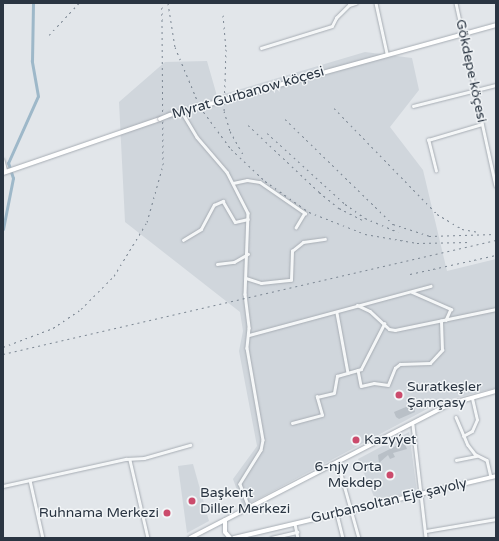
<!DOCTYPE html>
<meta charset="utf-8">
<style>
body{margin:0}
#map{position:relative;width:499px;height:541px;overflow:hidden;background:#e2e6ea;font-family:"Varela Round",sans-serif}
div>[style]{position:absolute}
.built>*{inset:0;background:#d0d6dc}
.canal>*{height:3px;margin:-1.5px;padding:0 1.5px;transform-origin:1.5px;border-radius:1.5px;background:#9eb8c9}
.building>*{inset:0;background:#b9c0c7}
.roads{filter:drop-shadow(0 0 1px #a7adb4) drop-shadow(0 0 1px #a7adb4)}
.street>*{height:2.5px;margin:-1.25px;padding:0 1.25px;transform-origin:1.25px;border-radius:1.25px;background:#f5f7f8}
.secondary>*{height:3.5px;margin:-1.75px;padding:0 1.75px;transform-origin:1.75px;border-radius:1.75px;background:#fff}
.primary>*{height:4px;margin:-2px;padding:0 2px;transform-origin:2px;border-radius:2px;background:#fff}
.rail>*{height:1px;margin-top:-0.5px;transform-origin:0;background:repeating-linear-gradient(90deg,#7c8793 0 2px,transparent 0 6px)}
.bridges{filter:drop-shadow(0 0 1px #a7adb4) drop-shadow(0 0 1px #a7adb4)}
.secondary-bridge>*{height:3.5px;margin:-1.75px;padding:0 1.75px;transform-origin:1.75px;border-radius:1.75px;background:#fff}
.dots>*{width:11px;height:11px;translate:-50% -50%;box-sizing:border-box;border:2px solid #f2f5f7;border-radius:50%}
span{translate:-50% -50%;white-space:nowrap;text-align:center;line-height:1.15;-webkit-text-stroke:3px #f2f5f7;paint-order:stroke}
.street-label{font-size:14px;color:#2a3542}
.poi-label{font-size:14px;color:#2a3542}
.left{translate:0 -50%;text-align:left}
.right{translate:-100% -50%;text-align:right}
.frame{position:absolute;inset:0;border:4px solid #2a3542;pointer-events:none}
</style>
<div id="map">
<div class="built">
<div style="clip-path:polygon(365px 52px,412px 58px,419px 90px,390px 127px,423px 170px,447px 271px,496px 259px,496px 388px,442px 401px,243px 507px,233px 479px,257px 446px,239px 351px,243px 331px,240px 312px,125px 222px,119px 102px,165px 62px,207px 61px,217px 96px)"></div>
<div style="clip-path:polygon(409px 432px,417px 492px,375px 499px,358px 459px)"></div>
<div style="clip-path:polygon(193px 464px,209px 521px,187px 533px,178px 466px)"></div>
</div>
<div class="canal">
<div style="left:3px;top:229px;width:52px;rotate:-78.9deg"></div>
<div style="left:13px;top:178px;width:16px;rotate:-108deg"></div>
<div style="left:8px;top:163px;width:73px;rotate:-65.9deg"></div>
<div style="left:38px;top:96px;width:36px;rotate:-100deg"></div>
<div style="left:32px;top:61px;width:58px;rotate:-89deg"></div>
</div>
<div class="building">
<div style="clip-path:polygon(413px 404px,415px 412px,399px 419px,396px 417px,394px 412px)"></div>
<div style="clip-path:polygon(404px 442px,407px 449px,393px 453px,395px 457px,390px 459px,388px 455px,379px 463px,378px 455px)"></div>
</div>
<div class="roads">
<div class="street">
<div style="left:376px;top:3px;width:51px;rotate:77.6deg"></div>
<div style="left:456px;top:3px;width:187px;rotate:77.7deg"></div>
<div style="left:261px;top:48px;width:74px;rotate:-17.2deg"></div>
<div style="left:332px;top:26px;width:9px;rotate:-63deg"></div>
<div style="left:336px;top:18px;width:18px;rotate:-45deg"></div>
<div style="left:349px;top:5px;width:7px;rotate:-16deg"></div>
<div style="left:413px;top:106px;width:86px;rotate:-14.2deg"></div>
<div style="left:182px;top:112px;width:29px;rotate:59deg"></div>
<div style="left:197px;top:137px;width:46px;rotate:49.4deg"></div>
<div style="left:227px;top:172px;width:46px;rotate:62.9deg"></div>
<div style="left:248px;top:213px;width:81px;rotate:92.1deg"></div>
<div style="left:245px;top:294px;width:34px;rotate:83deg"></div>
<div style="left:249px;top:328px;width:20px;rotate:96deg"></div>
<div style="left:247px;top:348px;width:93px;rotate:80.1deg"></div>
<div style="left:263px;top:440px;width:10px;rotate:101deg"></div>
<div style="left:261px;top:450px;width:40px;rotate:122deg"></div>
<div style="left:240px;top:484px;width:26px;rotate:69deg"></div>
<div style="left:3px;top:160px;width:12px;rotate:76deg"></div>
<div style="left:436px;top:171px;width:32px;rotate:-104deg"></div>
<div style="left:428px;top:140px;width:56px;rotate:-16.5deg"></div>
<div style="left:233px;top:183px;width:14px;rotate:-12deg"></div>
<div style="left:247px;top:180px;width:13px;rotate:9deg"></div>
<div style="left:260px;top:182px;width:55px;rotate:34.6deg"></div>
<div style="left:305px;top:213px;width:17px;rotate:121deg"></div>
<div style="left:183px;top:240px;width:21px;rotate:-31deg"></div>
<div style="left:201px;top:229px;width:27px;rotate:-62deg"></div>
<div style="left:214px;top:205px;width:10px;rotate:-24deg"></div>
<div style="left:223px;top:201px;width:24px;rotate:60deg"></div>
<div style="left:235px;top:222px;width:13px;rotate:-13deg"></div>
<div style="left:217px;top:264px;width:17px;rotate:-7deg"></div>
<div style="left:234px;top:262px;width:16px;rotate:-30deg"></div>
<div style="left:246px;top:278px;width:16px;rotate:18deg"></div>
<div style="left:261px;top:283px;width:30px;rotate:-6deg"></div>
<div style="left:291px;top:280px;width:29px;rotate:-88deg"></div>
<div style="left:292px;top:251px;width:14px;rotate:-39deg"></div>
<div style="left:303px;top:242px;width:22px;rotate:-8deg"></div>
<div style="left:412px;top:292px;width:43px;rotate:23.6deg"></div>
<div style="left:451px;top:309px;width:12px;rotate:114deg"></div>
<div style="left:357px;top:305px;width:14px;rotate:25deg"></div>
<div style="left:370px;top:311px;width:26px;rotate:43deg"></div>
<div style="left:389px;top:329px;width:6px;rotate:9deg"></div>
<div style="left:395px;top:330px;width:103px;rotate:-11.7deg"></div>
<div style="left:337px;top:313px;width:61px;rotate:79.6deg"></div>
<div style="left:249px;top:335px;width:188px;rotate:-15.1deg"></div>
<div style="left:358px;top:370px;width:16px;rotate:79deg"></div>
<div style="left:361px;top:386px;width:13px;rotate:-13deg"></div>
<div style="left:374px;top:383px;width:14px;rotate:8deg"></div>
<div style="left:388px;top:385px;width:18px;rotate:-68deg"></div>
<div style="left:395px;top:368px;width:6px;rotate:-39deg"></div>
<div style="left:400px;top:364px;width:30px;rotate:-2deg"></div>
<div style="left:430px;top:363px;width:18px;rotate:-47deg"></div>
<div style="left:442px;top:350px;width:29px;rotate:-92deg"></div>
<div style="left:456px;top:417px;width:30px;rotate:67deg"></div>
<div style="left:468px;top:445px;width:11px;rotate:52deg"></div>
<div style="left:475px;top:454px;width:13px;rotate:27deg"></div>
<div style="left:487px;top:460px;width:17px;rotate:77deg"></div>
<div style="left:292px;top:423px;width:31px;rotate:-15deg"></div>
<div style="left:322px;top:415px;width:19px;rotate:-106deg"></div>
<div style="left:317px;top:397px;width:17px;rotate:-13deg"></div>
<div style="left:334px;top:393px;width:17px;rotate:-80deg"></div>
<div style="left:337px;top:376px;width:25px;rotate:-16deg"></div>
<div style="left:361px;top:369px;width:51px;rotate:-62.9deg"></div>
<div style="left:413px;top:425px;width:114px;rotate:83.4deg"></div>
<div style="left:463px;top:436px;width:10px;rotate:-29deg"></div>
<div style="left:472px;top:431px;width:12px;rotate:-66deg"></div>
<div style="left:477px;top:420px;width:23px;rotate:-103deg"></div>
<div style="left:130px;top:460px;width:80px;rotate:77deg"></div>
<div style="left:456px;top:460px;width:21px;rotate:-11deg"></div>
<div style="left:338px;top:463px;width:78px;rotate:74.4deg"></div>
<div style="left:30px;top:480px;width:59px;rotate:77.4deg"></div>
<div style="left:3px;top:486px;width:126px;rotate:-12.4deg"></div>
<div style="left:126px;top:459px;width:18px;rotate:-3deg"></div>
<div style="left:144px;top:458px;width:48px;rotate:-15.8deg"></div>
<div style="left:337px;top:514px;width:25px;rotate:76deg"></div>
<div style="left:295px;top:524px;width:14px;rotate:78deg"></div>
<div style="left:426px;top:531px;width:71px;rotate:-9.7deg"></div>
<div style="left:271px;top:538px;width:27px;rotate:-13deg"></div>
</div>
<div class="secondary">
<div style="left:170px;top:115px;width:338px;rotate:-15.4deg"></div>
<div style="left:3px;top:173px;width:166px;rotate:-19deg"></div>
</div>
<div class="primary">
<div style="left:225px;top:520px;width:12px;rotate:90deg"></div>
<div style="left:225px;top:532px;width:8px;rotate:50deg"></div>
<div style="left:190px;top:538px;width:292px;rotate:-27.3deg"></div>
<div style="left:450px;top:404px;width:48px;rotate:-15.8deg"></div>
<div style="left:234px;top:538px;width:269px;rotate:-13.3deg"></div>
</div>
</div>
<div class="rail">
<div style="left:168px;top:3px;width:45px;rotate:81deg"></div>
<div style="left:175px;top:47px;width:65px;rotate:67.4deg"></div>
<div style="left:200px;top:107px;width:52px;rotate:53.6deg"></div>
<div style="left:231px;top:149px;width:47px;rotate:43.3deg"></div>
<div style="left:265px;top:181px;width:54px;rotate:35.2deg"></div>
<div style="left:309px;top:212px;width:60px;rotate:21.4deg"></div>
<div style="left:365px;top:234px;width:53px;rotate:9.8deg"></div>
<div style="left:417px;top:243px;width:54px;rotate:-1.1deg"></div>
<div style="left:223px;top:15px;width:34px;rotate:85deg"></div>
<div style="left:226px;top:49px;width:62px;rotate:91.8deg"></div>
<div style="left:224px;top:111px;width:21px;rotate:73deg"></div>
<div style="left:230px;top:131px;width:29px;rotate:61deg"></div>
<div style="left:49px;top:35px;width:44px;rotate:-46.8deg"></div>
<div style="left:334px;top:108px;width:148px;rotate:45.8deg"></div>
<div style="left:437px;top:214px;width:29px;rotate:31deg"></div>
<div style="left:462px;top:229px;width:17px;rotate:10deg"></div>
<div style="left:285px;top:119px;width:151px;rotate:44.2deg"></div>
<div style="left:393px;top:224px;width:38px;rotate:18deg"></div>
<div style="left:429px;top:236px;width:67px;rotate:-1.7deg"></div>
<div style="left:248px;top:125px;width:98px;rotate:43.3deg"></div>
<div style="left:319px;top:192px;width:26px;rotate:39deg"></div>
<div style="left:339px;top:208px;width:30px;rotate:27deg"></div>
<div style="left:267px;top:133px;width:105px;rotate:42.3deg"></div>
<div style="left:345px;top:204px;width:24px;rotate:35deg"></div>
<div style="left:365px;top:218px;width:36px;rotate:23deg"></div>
<div style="left:410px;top:274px;width:88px;rotate:-12.5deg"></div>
<div style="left:3px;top:347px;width:53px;rotate:-20.8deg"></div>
<div style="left:53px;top:328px;width:34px;rotate:-34deg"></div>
<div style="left:81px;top:309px;width:47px;rotate:-45deg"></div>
<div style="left:114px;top:276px;width:63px;rotate:-58.6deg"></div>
<div style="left:147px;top:222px;width:59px;rotate:-74.3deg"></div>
<div style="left:163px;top:165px;width:162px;rotate:-90.4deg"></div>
<div style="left:3px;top:354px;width:506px;rotate:-13.02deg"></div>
</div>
<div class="bridges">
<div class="secondary-bridge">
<div style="left:160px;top:119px;width:11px;rotate:-22deg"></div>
</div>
</div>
<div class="dots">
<div style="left:399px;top:395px;background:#cb4b6c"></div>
<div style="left:356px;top:440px;background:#cb4b6c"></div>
<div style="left:390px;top:475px;background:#cb4b6c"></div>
<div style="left:192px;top:501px;background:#cb4b6c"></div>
<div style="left:167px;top:513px;background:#cb4b6c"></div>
</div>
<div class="street-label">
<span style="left:471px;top:71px;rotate:78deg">Gökdepe köçesi</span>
<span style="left:248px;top:93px;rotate:-16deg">Myrat Gurbanow köçesi</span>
<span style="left:389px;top:501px;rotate:-13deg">Gurbansoltan Eje şayoly</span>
</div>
<div class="poi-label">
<span class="left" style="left:407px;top:395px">Suratkeşler<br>Şamçasy</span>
<span class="left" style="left:364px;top:440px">Kazyýet</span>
<span class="right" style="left:382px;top:475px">6-njy Orta<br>Mekdep</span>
<span class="left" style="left:200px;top:501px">Başkent<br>Diller Merkezi</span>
<span class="right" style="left:159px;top:513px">Ruhnama Merkezi</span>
</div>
<div class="frame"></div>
</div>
